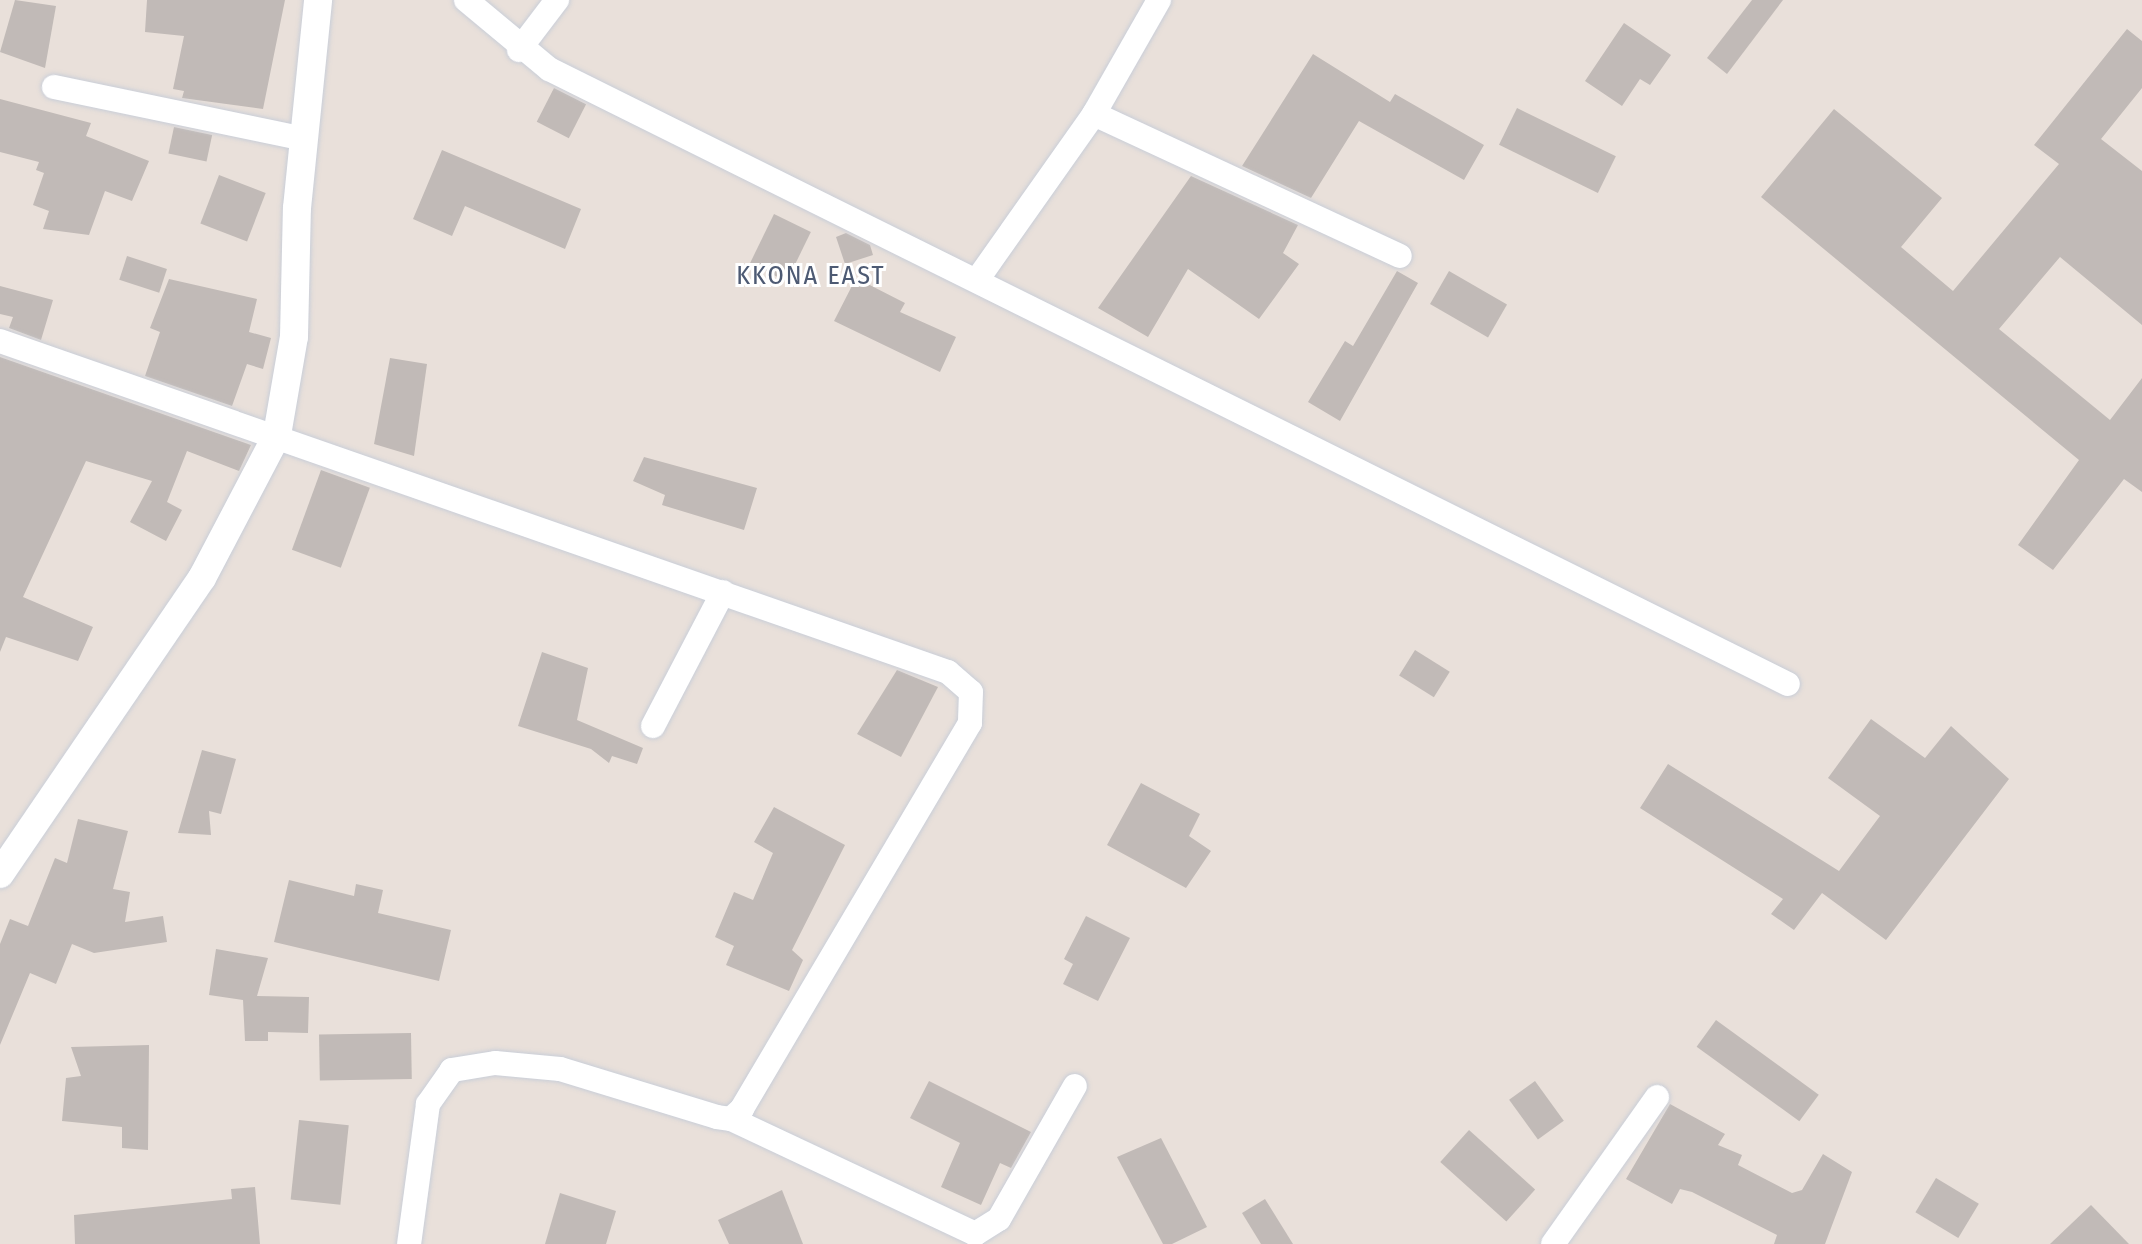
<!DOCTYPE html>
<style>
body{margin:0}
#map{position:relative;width:2142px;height:1244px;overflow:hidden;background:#e9e0da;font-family:"Fira Sans Condensed",sans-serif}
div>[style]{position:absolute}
.building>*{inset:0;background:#c1bab7;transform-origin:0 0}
.roads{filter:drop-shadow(0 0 2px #c9ced8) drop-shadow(0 0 2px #c9ced8)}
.minor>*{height:24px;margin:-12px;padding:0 12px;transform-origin:12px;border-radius:12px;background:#fff}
.tertiary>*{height:28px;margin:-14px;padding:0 14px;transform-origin:14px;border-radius:14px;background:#fff}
span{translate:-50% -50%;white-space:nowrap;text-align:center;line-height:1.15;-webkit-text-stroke:6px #fff;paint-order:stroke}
.quarter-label{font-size:26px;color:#4d5a73;letter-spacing:2px}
</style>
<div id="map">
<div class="building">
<div style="clip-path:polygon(15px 0,56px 6px,45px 68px,0 52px)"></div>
<div style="clip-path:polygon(147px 0,285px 0,263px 109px,182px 98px,184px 91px,173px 89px,184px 36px,145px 32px)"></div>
<div style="clip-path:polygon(1752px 0,1783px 0,1727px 74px,1707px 58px)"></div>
<div style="clip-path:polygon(1624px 23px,1671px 55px,1650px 85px,1640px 79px,1622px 106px,1585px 81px)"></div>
<div style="clip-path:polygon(2127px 29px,2142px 41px,2142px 88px,2101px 139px,2142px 171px,2142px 325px,2060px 257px,1999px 329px,2110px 420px,2142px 378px,2142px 492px,2124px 479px,2053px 570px,2018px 545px,2079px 460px,1761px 197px,1834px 109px,1942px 198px,1901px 247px,1953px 291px,2059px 164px,2034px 145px)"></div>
<div style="clip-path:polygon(1313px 54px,1390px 102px,1395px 94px,1484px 145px,1464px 180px,1359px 121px,1311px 198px,1242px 166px)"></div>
<div style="left:554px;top:88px;width:36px;height:38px;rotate:27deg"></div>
<div style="clip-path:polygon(0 99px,91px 123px,86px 136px,149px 161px,132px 201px,105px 191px,89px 235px,43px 229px,49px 211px,33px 205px,44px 173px,36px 170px,39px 162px,0 152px)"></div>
<div style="left:1517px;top:108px;width:110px;height:41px;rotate:26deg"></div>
<div style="left:174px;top:127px;width:39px;height:27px;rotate:12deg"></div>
<div style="clip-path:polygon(442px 150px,581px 209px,565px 249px,465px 206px,452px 236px,413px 219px)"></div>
<div style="left:219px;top:175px;width:50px;height:52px;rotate:21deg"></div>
<div style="clip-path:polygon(1191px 176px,1298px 225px,1283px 253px,1299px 264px,1259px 319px,1188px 269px,1148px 337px,1098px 308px)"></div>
<div style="left:774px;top:214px;width:41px;height:55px;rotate:26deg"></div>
<div style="clip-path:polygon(846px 233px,870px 245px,873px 255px,845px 264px,836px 237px)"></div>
<div style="left:127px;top:256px;width:42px;height:25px;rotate:18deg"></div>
<div style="clip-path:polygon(1397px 271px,1418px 283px,1340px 421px,1308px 402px,1345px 341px,1353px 346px)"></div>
<div style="left:1449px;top:271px;width:67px;height:38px;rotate:30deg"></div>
<div style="clip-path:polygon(856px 278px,905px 303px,900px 312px,956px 337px,940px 372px,834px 321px)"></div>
<div style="clip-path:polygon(169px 279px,257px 299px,249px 332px,271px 338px,263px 369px,247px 364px,232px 406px,145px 376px,160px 332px,150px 328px)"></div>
<div style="clip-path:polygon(0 286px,53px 300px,41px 340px,9px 328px,13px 317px,0 314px)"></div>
<div style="clip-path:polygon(0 357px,251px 445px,239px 471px,187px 451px,167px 502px,182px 510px,166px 541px,130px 522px,152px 481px,86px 461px,23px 597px,93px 627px,78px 661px,6px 637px,0 652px)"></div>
<div style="clip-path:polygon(390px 358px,427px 364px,414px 456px,374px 444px)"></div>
<div style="clip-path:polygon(644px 457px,757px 488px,744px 530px,662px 505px,665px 495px,633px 481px)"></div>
<div style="left:321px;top:470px;width:52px;height:85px;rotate:20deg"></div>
<div style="left:1415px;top:650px;width:41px;height:30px;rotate:32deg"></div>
<div style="clip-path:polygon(542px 652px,588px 668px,577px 720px,643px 748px,637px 764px,612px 756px,609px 763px,591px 749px,518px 726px)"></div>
<div style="clip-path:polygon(897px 670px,938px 687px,901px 757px,857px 734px)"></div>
<div style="clip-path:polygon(1871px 719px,1925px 758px,1951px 726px,2009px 779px,1886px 940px,1822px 893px,1794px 930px,1771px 914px,1783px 899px,1640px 808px,1668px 764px,1839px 871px,1880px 816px,1828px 778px)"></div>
<div style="clip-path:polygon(202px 750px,236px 759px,221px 814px,209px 811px,211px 835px,178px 833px)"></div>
<div style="clip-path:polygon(1141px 783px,1200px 814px,1189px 836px,1211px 851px,1186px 888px,1107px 845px)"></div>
<div style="clip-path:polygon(774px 807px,845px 845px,792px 950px,803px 960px,789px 991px,726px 965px,734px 946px,715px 937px,734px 892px,753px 900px,773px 853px,754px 842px)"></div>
<div style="clip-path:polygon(78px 819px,128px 831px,113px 889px,130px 892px,125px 922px,163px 916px,167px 942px,94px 953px,72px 944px,56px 984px,30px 973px,0 1045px,0 944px,10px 919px,28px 926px,55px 858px,67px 863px)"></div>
<div style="clip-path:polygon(289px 880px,354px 896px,356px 884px,383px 890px,378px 913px,451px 930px,439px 981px,274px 942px)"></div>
<div style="clip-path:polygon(1086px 916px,1130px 938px,1098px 1001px,1063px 984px,1073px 964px,1064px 959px)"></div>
<div style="clip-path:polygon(216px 949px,268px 958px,257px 996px,309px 997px,308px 1033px,268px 1032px,268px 1041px,245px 1041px,243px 1000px,209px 995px)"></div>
<div style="left:1716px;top:1020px;width:127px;height:33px;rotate:36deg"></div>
<div style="left:411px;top:1033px;width:46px;height:92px;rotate:89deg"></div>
<div style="clip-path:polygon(149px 1045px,148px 1150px,122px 1148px,122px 1127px,62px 1121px,66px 1078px,81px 1076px,71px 1047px)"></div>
<div style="clip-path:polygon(929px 1081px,1031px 1132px,1011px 1168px,1000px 1163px,981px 1205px,941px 1187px,960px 1143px,910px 1118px)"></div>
<div style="left:1535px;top:1081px;width:49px;height:32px;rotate:54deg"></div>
<div style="clip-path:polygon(1670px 1104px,1725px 1134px,1718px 1145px,1742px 1155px,1738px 1165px,1792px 1193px,1802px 1190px,1823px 1154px,1852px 1172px,1825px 1244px,1774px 1244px,1777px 1235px,1692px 1192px,1680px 1189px,1672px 1204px,1626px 1179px)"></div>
<div style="left:299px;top:1120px;width:50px;height:80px;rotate:6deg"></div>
<div style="left:1469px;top:1130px;width:89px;height:43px;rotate:42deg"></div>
<div style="clip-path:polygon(1161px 1138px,1207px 1227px,1172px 1244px,1163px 1244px,1117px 1157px)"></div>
<div style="left:1936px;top:1178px;width:50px;height:40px;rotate:31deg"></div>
<div style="clip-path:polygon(255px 1187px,260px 1244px,75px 1244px,74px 1215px,232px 1199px,231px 1189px)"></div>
<div style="clip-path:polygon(782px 1190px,803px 1244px,729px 1244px,718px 1220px)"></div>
<div style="clip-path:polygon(560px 1193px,616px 1211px,606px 1244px,545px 1244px)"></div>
<div style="clip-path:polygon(1265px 1199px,1293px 1244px,1261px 1244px,1242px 1213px)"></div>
<div style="clip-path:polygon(2091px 1205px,2129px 1244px,2050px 1244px)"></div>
</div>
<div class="roads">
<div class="minor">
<div style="left:466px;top:0;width:108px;rotate:39.7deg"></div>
<div style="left:549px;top:69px;width:1383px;rotate:26.4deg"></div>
<div style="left:519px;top:50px;width:63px;rotate:-52.8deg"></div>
<div style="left:54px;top:87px;width:255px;rotate:11.7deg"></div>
<div style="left:1094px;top:114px;width:337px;rotate:24.9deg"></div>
<div style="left:977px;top:280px;width:203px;rotate:-54.8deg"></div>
<div style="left:1094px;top:114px;width:131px;rotate:-60.3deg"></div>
<div style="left:0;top:341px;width:1004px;rotate:19.25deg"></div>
<div style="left:948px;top:672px;width:30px;rotate:41deg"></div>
<div style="left:971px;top:692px;width:31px;rotate:92deg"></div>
<div style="left:970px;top:723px;width:448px;rotate:120.6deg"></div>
<div style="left:742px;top:1109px;width:15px;rotate:138deg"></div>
<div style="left:731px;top:1119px;width:14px;rotate:-172deg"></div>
<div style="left:717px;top:1117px;width:164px;rotate:-163deg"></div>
<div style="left:560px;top:1069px;width:65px;rotate:-174.7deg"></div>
<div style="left:495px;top:1063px;width:44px;rotate:170.8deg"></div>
<div style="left:452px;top:1070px;width:42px;rotate:125.2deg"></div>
<div style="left:428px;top:1104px;width:141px;rotate:97.7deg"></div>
<div style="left:653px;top:726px;width:151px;rotate:-62.4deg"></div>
<div style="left:731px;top:1119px;width:270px;rotate:25.2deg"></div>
<div style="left:975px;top:1234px;width:28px;rotate:-32deg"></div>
<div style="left:999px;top:1219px;width:153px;rotate:-60.3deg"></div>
<div style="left:1553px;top:1244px;width:180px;rotate:-54.7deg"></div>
</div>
<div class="tertiary">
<div style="left:0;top:874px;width:358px;rotate:-55.7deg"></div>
<div style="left:202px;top:578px;width:161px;rotate:-62.3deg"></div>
<div style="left:277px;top:435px;width:99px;rotate:-80.2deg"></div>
<div style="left:294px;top:337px;width:129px;rotate:-88.7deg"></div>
<div style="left:297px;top:208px;width:209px;rotate:-84.2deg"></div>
</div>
</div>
<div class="quarter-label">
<span style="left:811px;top:276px">KKONA EAST</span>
</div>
</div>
